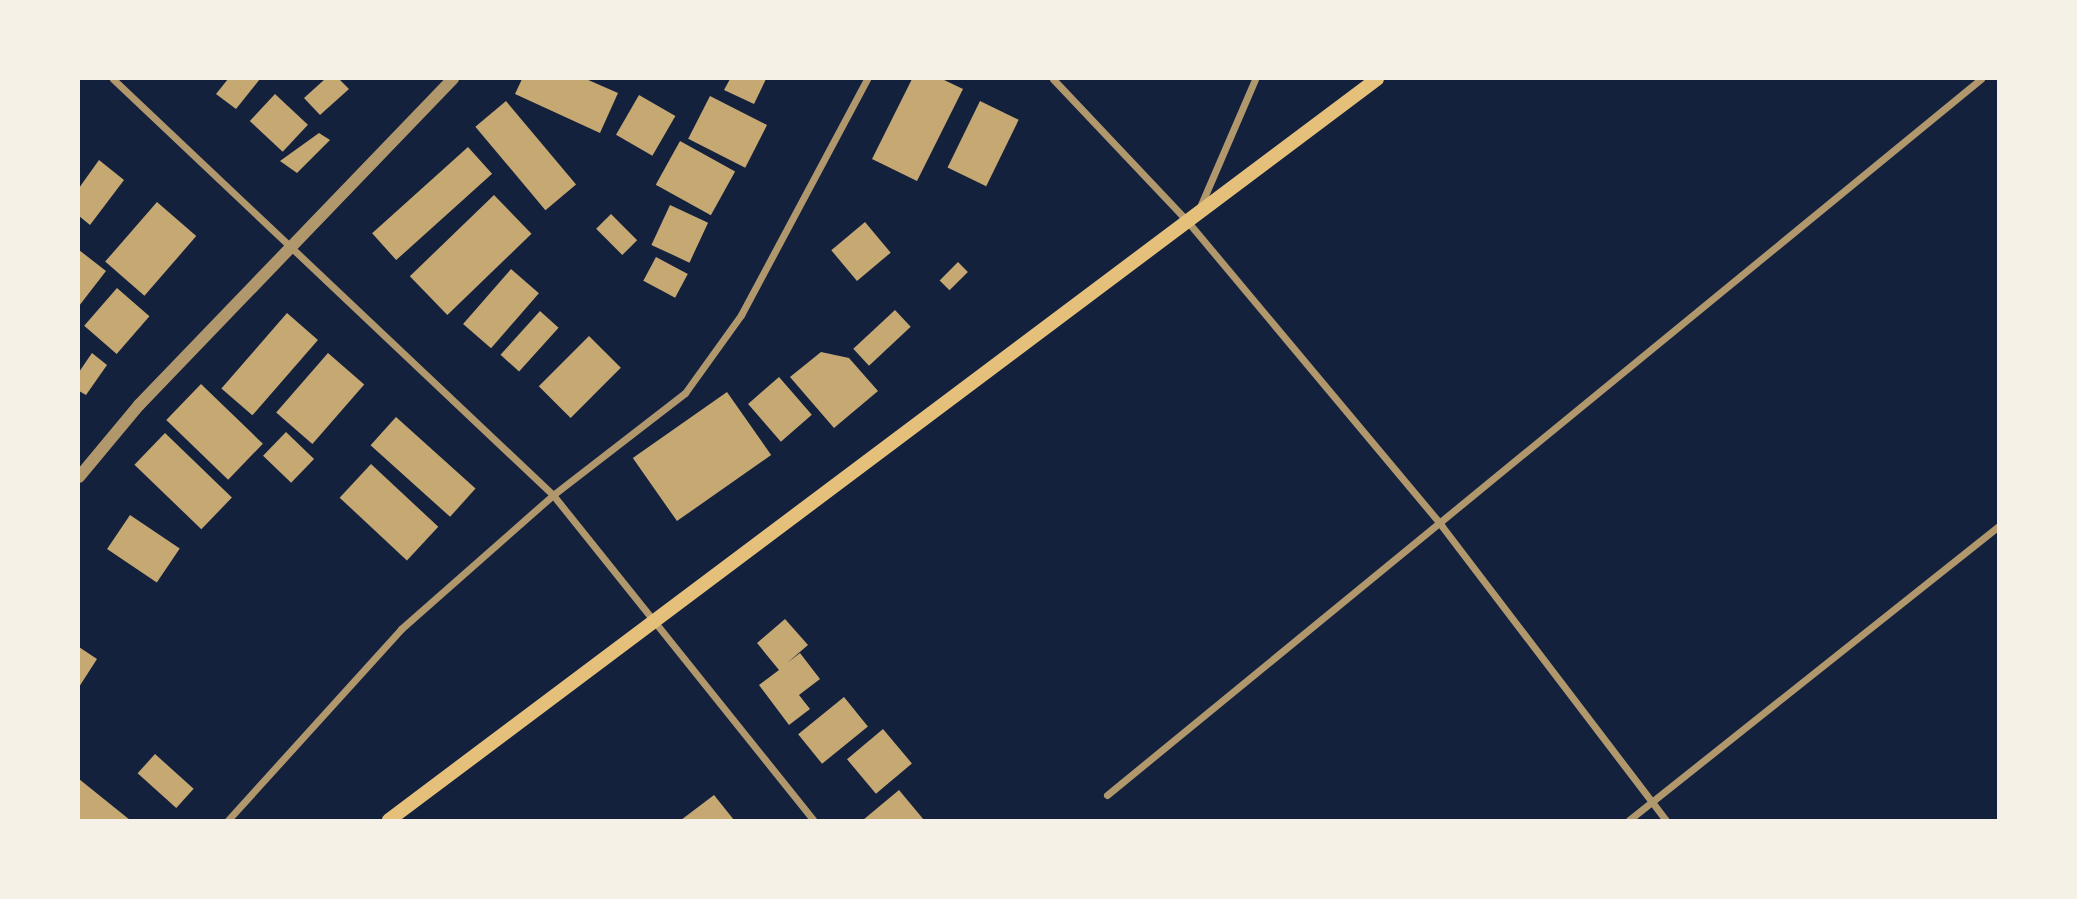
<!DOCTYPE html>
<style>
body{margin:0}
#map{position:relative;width:2077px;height:899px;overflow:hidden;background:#14213d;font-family:Lato,sans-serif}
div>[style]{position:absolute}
.building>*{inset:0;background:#c6a872;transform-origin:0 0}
.minor>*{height:7px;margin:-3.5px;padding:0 3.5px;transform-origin:3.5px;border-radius:3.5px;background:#b1986c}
.tertiary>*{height:12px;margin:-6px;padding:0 6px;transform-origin:6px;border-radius:6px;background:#b1986c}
.secondary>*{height:14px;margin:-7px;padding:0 7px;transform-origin:7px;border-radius:7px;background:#e5c07b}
span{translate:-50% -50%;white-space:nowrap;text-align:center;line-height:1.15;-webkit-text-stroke:5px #f6f1e7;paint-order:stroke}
.frame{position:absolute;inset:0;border:80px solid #f6f1e7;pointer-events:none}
</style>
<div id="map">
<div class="building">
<div style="clip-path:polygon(228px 79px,260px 79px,236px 109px,216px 94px)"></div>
<div style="clip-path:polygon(325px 79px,339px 79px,349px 89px,320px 115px,304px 98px)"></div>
<div style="clip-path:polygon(522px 79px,586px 79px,618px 93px,600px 133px,515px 94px)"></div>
<div style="clip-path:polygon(730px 79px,766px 79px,754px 104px,724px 90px)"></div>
<div style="clip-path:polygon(912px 79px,942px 79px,963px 89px,917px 181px,872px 159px)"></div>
<div style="left:275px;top:94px;width:45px;height:37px;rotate:43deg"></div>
<div style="left:639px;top:95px;width:42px;height:46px;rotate:30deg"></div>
<div style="left:710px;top:96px;width:64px;height:48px;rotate:27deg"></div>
<div style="left:506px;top:101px;width:109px;height:40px;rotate:50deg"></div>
<div style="left:980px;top:101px;width:43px;height:74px;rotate:26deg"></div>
<div style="clip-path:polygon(319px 133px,330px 140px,297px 173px,280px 161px)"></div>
<div style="left:680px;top:141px;width:63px;height:50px;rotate:29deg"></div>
<div style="left:468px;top:147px;width:36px;height:129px;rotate:48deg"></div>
<div style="clip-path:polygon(99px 160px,124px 180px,90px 225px,79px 216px,79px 188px)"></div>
<div style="left:494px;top:195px;width:54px;height:117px;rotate:46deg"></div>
<div style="left:157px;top:202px;width:52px;height:79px;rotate:41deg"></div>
<div style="left:670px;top:205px;width:42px;height:44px;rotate:25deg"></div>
<div style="left:611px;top:214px;width:37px;height:21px;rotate:45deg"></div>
<div style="left:865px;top:222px;width:40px;height:44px;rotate:50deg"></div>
<div style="clip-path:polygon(79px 250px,106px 271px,79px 306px)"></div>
<div style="left:656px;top:257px;width:36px;height:27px;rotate:28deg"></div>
<div style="left:958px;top:262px;width:14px;height:26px;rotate:45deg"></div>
<div style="left:511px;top:269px;width:37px;height:73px;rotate:41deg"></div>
<div style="left:117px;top:288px;width:43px;height:50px;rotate:41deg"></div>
<div style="left:895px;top:310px;width:23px;height:57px;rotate:47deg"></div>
<div style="left:540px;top:311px;width:25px;height:59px;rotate:42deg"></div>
<div style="left:287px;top:313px;width:41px;height:100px;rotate:41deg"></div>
<div style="left:589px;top:336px;width:45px;height:71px;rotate:45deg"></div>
<div style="clip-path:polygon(821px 352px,849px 358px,878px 391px,834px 428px,790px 377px)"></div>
<div style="clip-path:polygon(92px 353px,107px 365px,86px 395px,79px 391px,79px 372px)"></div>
<div style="left:328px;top:353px;width:48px;height:79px;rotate:41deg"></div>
<div style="left:779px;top:377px;width:50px;height:41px;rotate:49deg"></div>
<div style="left:201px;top:384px;width:86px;height:50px;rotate:44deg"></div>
<div style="left:727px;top:392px;width:77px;height:115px;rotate:55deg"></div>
<div style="left:396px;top:417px;width:107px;height:38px;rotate:42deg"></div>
<div style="left:286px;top:432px;width:39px;height:33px;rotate:44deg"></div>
<div style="left:165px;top:433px;width:93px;height:44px;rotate:44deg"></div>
<div style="left:371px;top:464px;width:92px;height:46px;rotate:43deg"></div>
<div style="left:130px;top:515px;width:60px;height:41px;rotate:34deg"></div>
<div style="clip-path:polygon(785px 619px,808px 645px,787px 663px,800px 653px,820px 679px,799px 695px,810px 709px,789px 725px,759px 685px,779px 670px,757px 643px)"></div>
<div style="clip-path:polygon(79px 647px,97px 659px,79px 687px)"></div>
<div style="left:844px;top:697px;width:38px;height:59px;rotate:51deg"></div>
<div style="left:883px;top:729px;width:45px;height:47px;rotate:50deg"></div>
<div style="left:155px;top:754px;width:52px;height:26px;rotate:42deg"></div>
<div style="clip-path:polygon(79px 779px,130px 820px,79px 820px)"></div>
<div style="clip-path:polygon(899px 790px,924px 820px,863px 820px)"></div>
<div style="clip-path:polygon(714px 795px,734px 820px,681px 820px)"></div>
</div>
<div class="minor">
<div style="left:113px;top:79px;width:606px;rotate:43.39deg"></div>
<div style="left:553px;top:495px;width:416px;rotate:51.3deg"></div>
<div style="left:1053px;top:79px;width:197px;rotate:46.6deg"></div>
<div style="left:1188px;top:222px;width:395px;rotate:50.1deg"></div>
<div style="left:1441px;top:525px;width:371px;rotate:52.7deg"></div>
<div style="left:1200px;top:207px;width:139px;rotate:-66.7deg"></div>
<div style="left:1107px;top:795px;width:1130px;rotate:-39.33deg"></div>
<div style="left:228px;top:820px;width:258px;rotate:-47.8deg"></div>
<div style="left:401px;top:629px;width:203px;rotate:-41.4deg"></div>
<div style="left:553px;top:495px;width:167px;rotate:-37.7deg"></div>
<div style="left:685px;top:393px;width:96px;rotate:-54.3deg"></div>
<div style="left:741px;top:315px;width:268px;rotate:-61.9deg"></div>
<div style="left:1629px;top:820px;width:472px;rotate:-38.5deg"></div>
</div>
<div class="tertiary">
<div style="left:79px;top:477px;width:94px;rotate:-50.2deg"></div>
<div style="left:139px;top:405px;width:453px;rotate:-46.1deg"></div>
</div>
<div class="secondary">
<div style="left:389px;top:820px;width:1235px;rotate:-36.87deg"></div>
</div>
<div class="frame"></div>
</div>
